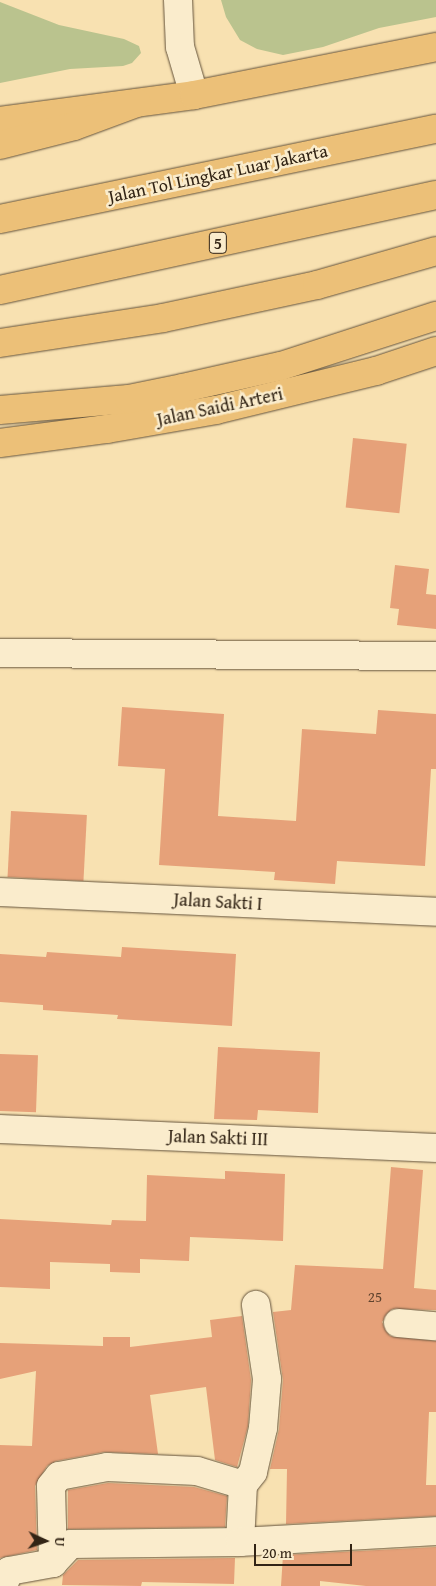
<!DOCTYPE html>
<style>
body{margin:0}
#map{position:relative;width:436px;height:1586px;overflow:hidden;background:#f8e1b1;font-family:"Gentium Book Plus",serif}
div>[style]{position:absolute}
.green>*{inset:0;background:#bac38e}
.building>*{inset:0;background:#e6a179;transform-origin:0 0}
.roads{filter:drop-shadow(0 0 1px #64533c) drop-shadow(0 0 1px #64533c)}
.minor>*{height:28px;margin:-14px;padding:0 14px;transform-origin:14px;border-radius:14px;background:#faeccc}
.primary>*{height:28px;margin:-14px;padding:0 14px;transform-origin:14px;border-radius:14px;background:#ecc078}
.motorway>*{height:28px;margin:-14px;padding:0 14px;transform-origin:14px;border-radius:14px;background:#ecc078}
span{translate:-50% -50%;white-space:nowrap;text-align:center;line-height:1.15;-webkit-text-stroke:5px #faeccc;paint-order:stroke}
.number-label{font-size:15px;color:#5f432e}
.number-label span{-webkit-text-stroke-width:0}
.shield-label span{padding:1px 4px;background:#faeccc;border:1px solid;border-radius:4px;-webkit-text-stroke-width:0}
.shield-label{font-size:16px;color:#322415;font-weight:700}
.street-label{font-size:18px;color:#322415}
.north{position:absolute;left:20px;top:1516px;width:50px;height:50px;-webkit-text-stroke:4px #faeccc;paint-order:stroke;rotate:93deg;font-size:14px;font-weight:700;line-height:20px;text-align:center;color:#322415}
.north::after{content:'';display:block;margin:auto;width:18px;height:22px;background:#322415;clip-path:polygon(50% 0,100% 100%,50% 72%,0 100%)}
.scale{position:absolute;left:254px;top:1544px;width:98px;height:22px;box-sizing:border-box;border:2px solid #322415;border-top:0;padding-left:6px;font-size:15px;line-height:18px;white-space:nowrap;color:#322415;-webkit-text-stroke:4px #faeccc;paint-order:stroke}
</style>
<div id="map">
<div class="green">
<div style="clip-path:polygon(221px 0,436px 0,436px 17px,379px 28px,323px 47px,283px 55px,257px 49px,240px 40px,226px 17px)"></div>
<div style="clip-path:polygon(0 2px,59px 25px,124px 39px,139px 46px,141px 53px,132px 63px,123px 66px,70px 69px,0 83px)"></div>
</div>
<div class="building">
<div style="left:353px;top:438px;width:54px;height:70px;rotate:6deg"></div>
<div style="clip-path:polygon(395px 565px,429px 569px,426px 594px,436px 595px,436px 629px,397px 625px,399px 609px,390px 608px)"></div>
<div style="clip-path:polygon(122px 707px,224px 714px,218px 816px,296px 821px,302px 729px,376px 734px,378px 710px,436px 714px,436px 769px,431px 769px,425px 866px,337px 861px,335px 884px,274px 880px,275px 872px,159px 865px,165px 769px,118px 766px)"></div>
<div style="left:11px;top:811px;width:76px;height:66px;rotate:3deg"></div>
<div style="clip-path:polygon(122px 947px,236px 954px,232px 1026px,117px 1019px,118px 1015px,43px 1010px,43px 1005px,0 1002px,0 954px,46px 957px,47px 952px,121px 957px)"></div>
<div style="clip-path:polygon(218px 1047px,320px 1052px,318px 1113px,258px 1110px,257px 1120px,214px 1119px)"></div>
<div style="left:0;top:1054px;width:38px;height:57px;rotate:2deg"></div>
<div style="clip-path:polygon(391px 1167px,423px 1170px,414px 1288px,436px 1290px,436px 1310px,392px 1309px,382px 1322px,390px 1336px,436px 1341px,436px 1412px,429px 1412px,426px 1485px,436px 1485px,436px 1516px,286px 1524px,287px 1469px,270px 1469px,279px 1429px,283px 1380px,273px 1312px,291px 1310px,295px 1265px,383px 1269px)"></div>
<div style="clip-path:polygon(225px 1171px,285px 1174px,283px 1241px,190px 1237px,189px 1261px,140px 1259px,140px 1273px,110px 1272px,110px 1264px,50px 1262px,50px 1289px,0 1287px,0 1219px,111px 1225px,112px 1220px,146px 1221px,147px 1175px,225px 1179px)"></div>
<div style="clip-path:polygon(242px 1316px,251px 1380px,248px 1426px,237px 1467px,215px 1460px,206px 1387px,150px 1395px,158px 1454px,104px 1452px,56px 1461px,47px 1466px,35px 1486px,37px 1550px,0 1558px,0 1445px,32px 1446px,36px 1371px,0 1379px,0 1343px,103px 1346px,103px 1337px,130px 1337px,130px 1347px,212px 1337px,210px 1320px)"></div>
<div style="clip-path:polygon(108px 1483px,194px 1487px,227px 1496px,225px 1527px,68px 1529px,68px 1490px)"></div>
<div style="clip-path:polygon(436px 1547px,436px 1586px,366px 1586px,320px 1581px,320px 1586px,281px 1586px,283px 1555px)"></div>
<div style="clip-path:polygon(235px 1558px,234px 1584px,142px 1582px,141px 1586px,62px 1585px,63px 1575px,78px 1560px)"></div>
</div>
<div class="roads">
<div class="minor">
<div style="left:178px;top:0;width:47px;rotate:87.6deg"></div>
<div style="left:180px;top:47px;width:50px;rotate:73.7deg"></div>
<div style="left:0;top:653px;width:436px;rotate:0.4deg"></div>
<div style="left:0;top:892px;width:436px;rotate:2.6deg"></div>
<div style="left:0;top:1129px;width:436px;rotate:2.5deg"></div>
<div style="left:398px;top:1323px;width:38px;rotate:5deg"></div>
<div style="left:240px;top:1542px;width:57px;rotate:-87deg"></div>
<div style="left:243px;top:1485px;width:16px;rotate:-52deg"></div>
<div style="left:253px;top:1472px;width:45px;rotate:-77.2deg"></div>
<div style="left:263px;top:1428px;width:49px;rotate:-85.3deg"></div>
<div style="left:267px;top:1379px;width:75px;rotate:-98.5deg"></div>
<div style="left:53px;top:1563px;width:77px;rotate:-91.5deg"></div>
<div style="left:51px;top:1486px;width:13px;rotate:-51deg"></div>
<div style="left:59px;top:1476px;width:49px;rotate:-10.6deg"></div>
<div style="left:107px;top:1467px;width:90px;rotate:2.5deg"></div>
<div style="left:197px;top:1471px;width:48px;rotate:16.9deg"></div>
<div style="left:3px;top:1586px;width:16px;rotate:-68deg"></div>
<div style="left:9px;top:1571px;width:45px;rotate:-10.3deg"></div>
<div style="left:53px;top:1563px;width:26px;rotate:-47deg"></div>
<div style="left:71px;top:1544px;width:169px;rotate:-0.7deg"></div>
<div style="left:240px;top:1542px;width:196px;rotate:-3.2deg"></div>
</div>
<div class="primary">
<div style="left:0;top:121px;width:196px;rotate:-7.6deg"></div>
<div style="left:194px;top:95px;width:247px;rotate:-11.2deg"></div>
<div style="left:0;top:443px;width:108px;rotate:-7.5deg"></div>
<div style="left:107px;top:429px;width:111px;rotate:-9.9deg"></div>
<div style="left:216px;top:410px;width:165px;rotate:-13.7deg"></div>
<div style="left:376px;top:371px;width:63px;rotate:-18.4deg"></div>
</div>
<div class="motorway">
<div style="left:0;top:145px;width:76px;rotate:-14.4deg"></div>
<div style="left:74px;top:126px;width:67px;rotate:-20.1deg"></div>
<div style="left:0;top:219px;width:445px;rotate:-11.7deg"></div>
<div style="left:0;top:290px;width:446px;rotate:-12.3deg"></div>
<div style="left:0;top:343px;width:165px;rotate:-8.7deg"></div>
<div style="left:163px;top:318px;width:157px;rotate:-12.1deg"></div>
<div style="left:317px;top:285px;width:124px;rotate:-15.9deg"></div>
<div style="left:0;top:410px;width:129px;rotate:-4.9deg"></div>
<div style="left:129px;top:399px;width:55px;rotate:-11.5deg"></div>
<div style="left:183px;top:388px;width:100px;rotate:-12.7deg"></div>
<div style="left:281px;top:366px;width:163px;rotate:-17.9deg"></div>
</div>
</div>
<div class="number-label">
<span style="left:375px;top:1297px">25</span>
</div>
<div class="shield-label">
<span style="left:218px;top:243px">5</span>
</div>
<div class="street-label">
<span style="left:218px;top:174px;rotate:-12deg">Jalan Tol Lingkar Luar Jakarta</span>
<span style="left:220px;top:407px;rotate:-12deg">Jalan Saidi Arteri</span>
<span style="left:218px;top:902px;rotate:3deg">Jalan Sakti I</span>
<span style="left:218px;top:1138px;rotate:2deg">Jalan Sakti III</span>
</div>
<div class="north">U</div>
<div class="scale">20 m</div>
</div>
